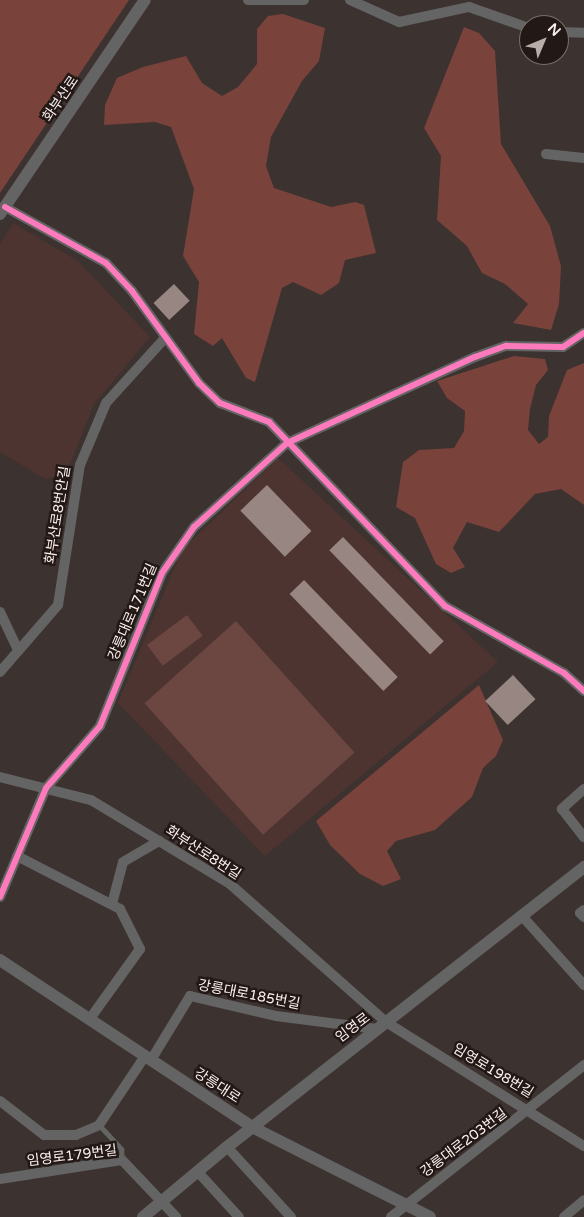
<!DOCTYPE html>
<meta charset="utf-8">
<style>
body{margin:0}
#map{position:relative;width:584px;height:1217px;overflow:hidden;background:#3c3230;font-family:"Varela Round","Noto Sans KR",sans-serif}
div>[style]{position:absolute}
.built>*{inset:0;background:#4d3430}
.green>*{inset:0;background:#6c4741;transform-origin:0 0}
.forest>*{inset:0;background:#79423b}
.building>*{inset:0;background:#988683;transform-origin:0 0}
.service>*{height:5px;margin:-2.5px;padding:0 2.5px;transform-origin:2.5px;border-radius:2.5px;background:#636463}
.minor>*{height:10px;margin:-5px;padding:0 5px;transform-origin:5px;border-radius:5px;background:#636463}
.tertiary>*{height:12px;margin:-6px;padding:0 6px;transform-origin:6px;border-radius:6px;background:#636463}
.cycleway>*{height:6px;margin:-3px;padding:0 3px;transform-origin:3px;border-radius:3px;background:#fd7abc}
span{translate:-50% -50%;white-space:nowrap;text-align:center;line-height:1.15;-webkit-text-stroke:5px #221917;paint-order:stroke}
.street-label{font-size:14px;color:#fdefec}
.north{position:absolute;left:519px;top:15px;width:50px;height:50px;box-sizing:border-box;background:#221917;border:1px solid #7a6f6c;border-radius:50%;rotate:45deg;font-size:14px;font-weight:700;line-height:20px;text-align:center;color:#fdefec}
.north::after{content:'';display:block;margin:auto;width:18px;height:22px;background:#b9adaa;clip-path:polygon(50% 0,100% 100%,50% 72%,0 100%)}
</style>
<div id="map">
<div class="built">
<div style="clip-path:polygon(13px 223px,78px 261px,150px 337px,94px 404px,66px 475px,45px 479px,0 452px,0 244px)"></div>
<div style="clip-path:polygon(278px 458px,498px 662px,265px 856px,118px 703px,182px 550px)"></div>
</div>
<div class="green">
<div style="left:187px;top:615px;width:26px;height:50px;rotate:53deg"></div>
<div style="left:236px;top:621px;width:177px;height:123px;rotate:48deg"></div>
</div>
<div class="forest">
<div style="clip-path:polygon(0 0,129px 0,0 193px)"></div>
<div style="clip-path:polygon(283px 14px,325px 28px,319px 61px,302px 81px,271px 137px,266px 166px,274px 188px,331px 207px,355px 202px,364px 205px,376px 253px,345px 260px,339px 283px,321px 295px,293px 282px,282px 288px,255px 382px,246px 378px,222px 338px,213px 346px,194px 334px,199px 282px,183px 256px,194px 189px,171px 127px,155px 122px,104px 125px,105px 105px,117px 78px,143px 67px,186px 56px,202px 83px,222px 96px,238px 87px,257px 64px,257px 29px,268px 16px)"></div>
<div style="clip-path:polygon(464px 27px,479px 33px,495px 51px,501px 144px,550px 226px,561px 266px,559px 304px,551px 330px,513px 323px,528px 304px,505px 284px,482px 273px,467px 246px,437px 220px,441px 156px,424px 128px)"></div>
<div style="clip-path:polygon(514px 356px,545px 359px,548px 370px,536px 385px,530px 409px,528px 430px,539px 444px,548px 437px,549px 416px,567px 370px,584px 363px,584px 505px,561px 489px,535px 494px,499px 532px,467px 522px,453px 548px,465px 567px,451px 573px,436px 564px,415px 518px,396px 507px,403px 462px,419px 450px,454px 448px,464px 431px,465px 411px,447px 398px,437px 381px)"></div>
<div style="clip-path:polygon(479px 685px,503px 740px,496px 756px,483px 768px,472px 797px,435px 830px,396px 841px,387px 851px,401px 879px,383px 886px,360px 874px,330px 845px,316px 821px)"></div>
</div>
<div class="building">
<div style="left:174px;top:284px;width:23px;height:28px;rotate:47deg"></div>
<div style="left:267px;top:485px;width:64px;height:37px;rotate:46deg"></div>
<div style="left:343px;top:537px;width:145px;height:19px;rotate:46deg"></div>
<div style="left:304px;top:580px;width:135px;height:20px;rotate:46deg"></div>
<div style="left:513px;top:675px;width:33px;height:38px;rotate:47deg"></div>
</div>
<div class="service">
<div style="left:99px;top:1125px;width:33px;rotate:47deg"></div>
<div style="left:121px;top:1149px;width:11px;rotate:85deg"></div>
</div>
<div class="minor">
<div style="left:248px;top:0;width:56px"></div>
<div style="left:350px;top:0;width:54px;rotate:24.2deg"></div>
<div style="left:399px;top:22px;width:72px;rotate:-12.1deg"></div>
<div style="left:469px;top:7px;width:64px;rotate:19.3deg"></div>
<div style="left:559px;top:32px;width:25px;rotate:2deg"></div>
<div style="left:546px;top:154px;width:38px;rotate:6deg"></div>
<div style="left:5px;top:207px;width:115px;rotate:29deg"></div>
<div style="left:106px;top:263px;width:38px;rotate:47deg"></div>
<div style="left:132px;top:291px;width:114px;rotate:53.9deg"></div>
<div style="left:199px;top:383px;width:29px;rotate:44deg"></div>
<div style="left:220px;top:403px;width:53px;rotate:21.2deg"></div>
<div style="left:269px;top:422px;width:255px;rotate:46.3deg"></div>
<div style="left:445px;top:606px;width:137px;rotate:29.4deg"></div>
<div style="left:564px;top:673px;width:27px;rotate:42deg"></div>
<div style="left:0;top:612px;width:42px;rotate:64.7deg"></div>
<div style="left:0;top:672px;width:89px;rotate:-49.1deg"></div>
<div style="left:58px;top:605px;width:142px;rotate:-81.1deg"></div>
<div style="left:80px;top:465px;width:67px;rotate:-67.2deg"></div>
<div style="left:106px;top:403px;width:88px;rotate:-47.8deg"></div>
<div style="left:0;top:777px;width:94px;rotate:14.2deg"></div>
<div style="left:91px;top:800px;width:162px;rotate:31.1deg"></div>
<div style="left:230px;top:884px;width:208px;rotate:41.5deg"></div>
<div style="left:386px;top:1022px;width:234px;rotate:32.1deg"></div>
<div style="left:584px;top:789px;width:30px;rotate:138deg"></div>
<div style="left:562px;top:809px;width:36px;rotate:52deg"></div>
<div style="left:17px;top:856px;width:116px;rotate:27.2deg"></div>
<div style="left:120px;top:909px;width:45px;rotate:63.4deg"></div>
<div style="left:140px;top:949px;width:87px;rotate:125.7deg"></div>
<div style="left:0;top:897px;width:118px;rotate:-67.1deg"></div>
<div style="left:46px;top:788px;width:82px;rotate:-48.9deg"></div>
<div style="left:100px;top:726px;width:165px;rotate:-67.9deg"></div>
<div style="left:162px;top:573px;width:56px;rotate:-55.2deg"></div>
<div style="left:194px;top:527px;width:125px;rotate:-42.1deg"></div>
<div style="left:287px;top:443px;width:207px;rotate:-24.6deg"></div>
<div style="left:475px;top:357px;width:33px;rotate:-20deg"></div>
<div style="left:506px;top:346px;width:57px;rotate:1deg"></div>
<div style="left:563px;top:347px;width:25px;rotate:-34deg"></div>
<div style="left:112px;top:904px;width:43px;rotate:-75.3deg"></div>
<div style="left:123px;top:862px;width:42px;rotate:-30.3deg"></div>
<div style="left:584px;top:910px;width:5px;rotate:143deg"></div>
<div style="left:580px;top:913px;width:6px;rotate:45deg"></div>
<div style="left:522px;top:916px;width:93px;rotate:48.1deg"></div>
<div style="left:151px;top:1060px;width:75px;rotate:-58.6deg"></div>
<div style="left:190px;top:996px;width:88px;rotate:13.1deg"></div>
<div style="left:276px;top:1016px;width:102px;rotate:7.3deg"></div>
<div style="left:0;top:1101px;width:56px;rotate:37.7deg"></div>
<div style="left:44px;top:1135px;width:32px"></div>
<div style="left:76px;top:1135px;width:25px;rotate:-23deg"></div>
<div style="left:99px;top:1125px;width:83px;rotate:-56.3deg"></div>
<div style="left:227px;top:1147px;width:95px;rotate:47.6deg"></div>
<div style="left:197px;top:1171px;width:62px;rotate:47.6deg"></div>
<div style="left:0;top:1179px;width:123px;rotate:-8.9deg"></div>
<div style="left:122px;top:1160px;width:79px;rotate:46.5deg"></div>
<div style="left:391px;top:1217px;width:246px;rotate:-38.2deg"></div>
<div style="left:564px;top:1217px;width:26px;rotate:-40deg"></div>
</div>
<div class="tertiary">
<div style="left:0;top:214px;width:258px;rotate:-55.9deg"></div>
<div style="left:0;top:960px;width:305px;rotate:33.5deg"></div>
<div style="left:254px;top:1128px;width:197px;rotate:26.8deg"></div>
<div style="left:143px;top:1217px;width:109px;rotate:-39.8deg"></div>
<div style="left:227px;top:1147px;width:454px;rotate:-38.1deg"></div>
</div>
<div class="cycleway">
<div style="left:5px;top:207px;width:115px;rotate:29deg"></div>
<div style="left:106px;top:263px;width:38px;rotate:47deg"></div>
<div style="left:132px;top:291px;width:114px;rotate:53.9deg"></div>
<div style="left:199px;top:383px;width:29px;rotate:44deg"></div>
<div style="left:220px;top:403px;width:53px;rotate:21.2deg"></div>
<div style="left:269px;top:422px;width:255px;rotate:46.3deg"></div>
<div style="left:445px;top:606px;width:137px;rotate:29.4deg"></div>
<div style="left:564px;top:673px;width:27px;rotate:42deg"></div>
<div style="left:0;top:897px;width:118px;rotate:-67.1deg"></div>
<div style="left:46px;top:788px;width:82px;rotate:-48.9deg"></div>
<div style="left:100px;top:726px;width:165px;rotate:-67.9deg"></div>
<div style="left:162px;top:573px;width:56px;rotate:-55.2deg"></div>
<div style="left:194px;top:527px;width:125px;rotate:-42.1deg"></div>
<div style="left:287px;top:443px;width:207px;rotate:-24.6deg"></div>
<div style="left:475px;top:357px;width:33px;rotate:-20deg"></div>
<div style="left:506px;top:346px;width:57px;rotate:1deg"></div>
<div style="left:563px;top:347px;width:25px;rotate:-34deg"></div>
</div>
<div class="street-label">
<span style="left:61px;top:99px;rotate:-56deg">화부산로</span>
<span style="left:58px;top:515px;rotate:-81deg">화부산로8번안길</span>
<span style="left:133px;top:612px;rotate:-67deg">강릉대로171번길</span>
<span style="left:203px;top:853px;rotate:33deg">화부산로8번길</span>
<span style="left:249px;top:995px;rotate:11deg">강릉대로185번길</span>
<span style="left:353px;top:1028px;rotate:-37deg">임영로</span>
<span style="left:493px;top:1071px;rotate:31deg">임영로198번길</span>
<span style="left:217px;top:1086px;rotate:33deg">강릉대로</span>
<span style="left:464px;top:1143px;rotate:-37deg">강릉대로203번길</span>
<span style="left:72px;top:1156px;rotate:-7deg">임영로179번길</span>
</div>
<div class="north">N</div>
</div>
